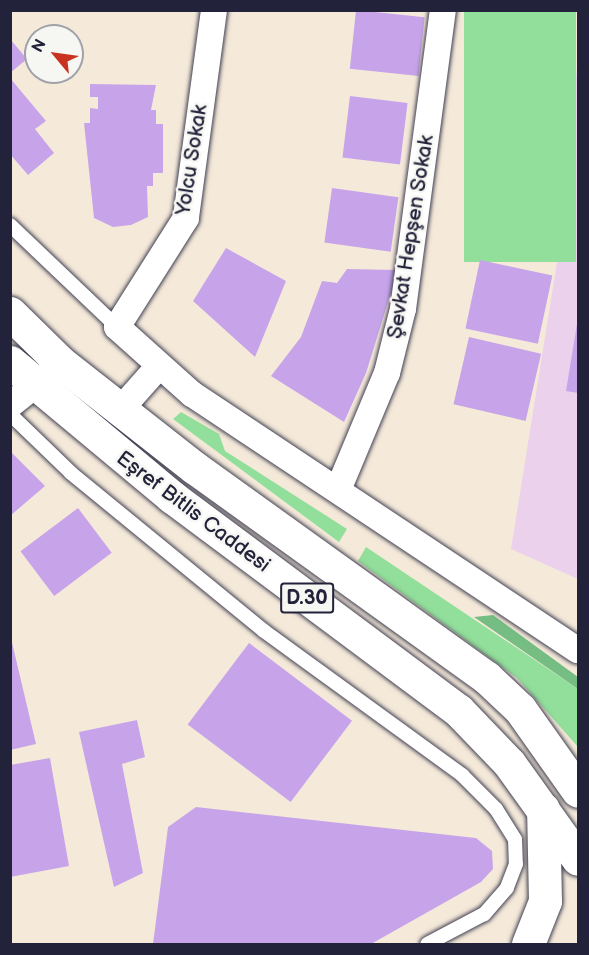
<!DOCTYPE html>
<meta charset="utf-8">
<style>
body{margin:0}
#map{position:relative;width:589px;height:955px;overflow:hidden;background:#f5eada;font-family:"Balsamiq Sans",sans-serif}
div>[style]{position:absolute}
.built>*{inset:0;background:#ebd1ec}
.green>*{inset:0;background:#92de9b;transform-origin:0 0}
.forest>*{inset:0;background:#75bd83}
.building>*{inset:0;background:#c7a4ea;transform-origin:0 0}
.roads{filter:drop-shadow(0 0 2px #424053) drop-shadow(0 0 2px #424053)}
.lane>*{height:14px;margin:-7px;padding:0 7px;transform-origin:7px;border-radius:7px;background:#fff}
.street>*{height:26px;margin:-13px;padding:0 13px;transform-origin:13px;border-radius:13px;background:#fff}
.primary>*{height:33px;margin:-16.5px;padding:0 16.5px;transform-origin:16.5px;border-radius:16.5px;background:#fff}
span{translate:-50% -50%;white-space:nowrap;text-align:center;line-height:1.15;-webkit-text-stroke:5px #f6f6f2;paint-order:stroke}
.shield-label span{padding:2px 4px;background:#f6f6f2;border:2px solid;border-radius:4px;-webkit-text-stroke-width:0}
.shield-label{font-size:20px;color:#22223b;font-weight:700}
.street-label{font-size:21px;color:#22223b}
.frame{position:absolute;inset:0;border:12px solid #22223b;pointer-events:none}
.north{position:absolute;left:24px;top:24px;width:60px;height:60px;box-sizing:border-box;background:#f6f6f2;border:2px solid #a1a1a9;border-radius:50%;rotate:299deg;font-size:16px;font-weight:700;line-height:24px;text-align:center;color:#22223b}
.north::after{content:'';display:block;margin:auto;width:21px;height:27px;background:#c8321e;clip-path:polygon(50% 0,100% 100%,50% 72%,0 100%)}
</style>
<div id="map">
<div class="built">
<div style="clip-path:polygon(578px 58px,578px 579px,511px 549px,558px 256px)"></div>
</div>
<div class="green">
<div style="left:464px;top:11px;width:112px;height:251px"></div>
<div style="clip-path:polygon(181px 412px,219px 434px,225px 451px,347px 529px,339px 542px,173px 419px)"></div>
<div style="clip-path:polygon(366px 547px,578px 689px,578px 747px,517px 678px,358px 561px)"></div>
</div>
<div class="forest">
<div style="clip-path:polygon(493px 615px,578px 677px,578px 689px,474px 617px)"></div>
</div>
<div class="building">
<div style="left:356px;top:10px;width:69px;height:59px;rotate:6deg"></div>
<div style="clip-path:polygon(10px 39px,27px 59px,10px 73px)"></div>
<div style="clip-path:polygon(10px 78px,46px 121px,35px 129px,54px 153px,28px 175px,10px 154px)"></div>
<div style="clip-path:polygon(90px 84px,156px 85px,151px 110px,156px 110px,156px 124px,163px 124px,163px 173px,153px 173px,153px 186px,147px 186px,148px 217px,131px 225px,113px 227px,94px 218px,84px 123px,90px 123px,90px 108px,98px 109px,98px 97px,90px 97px)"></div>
<div style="left:350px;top:96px;width:58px;height:62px;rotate:7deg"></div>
<div style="left:332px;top:188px;width:67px;height:55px;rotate:8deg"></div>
<div style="clip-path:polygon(226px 248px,286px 281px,255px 357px,193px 301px)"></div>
<div style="left:480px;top:260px;width:74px;height:70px;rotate:12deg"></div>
<div style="clip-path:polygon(347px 269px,398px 270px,366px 373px,344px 422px,271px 376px,301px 337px,322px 281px,337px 283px)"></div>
<div style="clip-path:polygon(577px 324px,578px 324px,578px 393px,566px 391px)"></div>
<div style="left:469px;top:337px;width:74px;height:69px;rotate:13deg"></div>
<div style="clip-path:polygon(10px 451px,45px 486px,10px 516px)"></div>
<div style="left:78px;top:508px;width:56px;height:72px;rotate:53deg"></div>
<div style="clip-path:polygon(10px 634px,36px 744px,10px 750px)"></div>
<div style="left:249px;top:643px;width:129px;height:102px;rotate:37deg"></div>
<div style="clip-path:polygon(137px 720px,145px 757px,122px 764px,143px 873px,114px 887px,79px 732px)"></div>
<div style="clip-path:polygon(50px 758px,69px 866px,10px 877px,10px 765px)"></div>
<div style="clip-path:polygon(196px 807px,476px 838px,492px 851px,493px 869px,481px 882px,371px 944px,153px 944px,168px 827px)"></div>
</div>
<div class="roads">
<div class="lane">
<div style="left:10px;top:225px;width:148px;rotate:43.6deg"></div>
<div style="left:10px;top:414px;width:85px;rotate:44deg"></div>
<div style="left:71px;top:473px;width:249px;rotate:39.3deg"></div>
<div style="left:264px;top:631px;width:245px;rotate:36deg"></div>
<div style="left:462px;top:775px;width:48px;rotate:45deg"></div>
<div style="left:496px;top:809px;width:36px;rotate:58deg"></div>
<div style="left:515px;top:839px;width:25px;rotate:88deg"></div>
<div style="left:516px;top:864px;width:26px;rotate:111deg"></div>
<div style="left:507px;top:888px;width:35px;rotate:131deg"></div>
<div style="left:484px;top:914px;width:64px;rotate:152.2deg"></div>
</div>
<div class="street">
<div style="left:214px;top:10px;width:210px;rotate:97.7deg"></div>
<div style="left:186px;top:218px;width:129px;rotate:122.3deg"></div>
<div style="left:117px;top:327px;width:101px;rotate:41.8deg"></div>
<div style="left:192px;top:394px;width:463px;rotate:33.6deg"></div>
<div style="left:10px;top:405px;width:51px;rotate:-38.7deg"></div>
<div style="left:120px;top:410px;width:57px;rotate:-48.5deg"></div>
<div style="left:338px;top:490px;width:127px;rotate:-67.3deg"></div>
<div style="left:387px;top:373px;width:66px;rotate:-76deg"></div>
<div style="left:403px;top:309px;width:302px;rotate:-82.4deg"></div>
</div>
<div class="primary">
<div style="left:10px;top:313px;width:71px;rotate:44.4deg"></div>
<div style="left:61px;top:363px;width:170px;rotate:38.1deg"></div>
<div style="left:195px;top:468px;width:358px;rotate:35.7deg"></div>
<div style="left:486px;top:677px;width:47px;rotate:43.3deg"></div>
<div style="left:520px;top:709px;width:100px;rotate:54.7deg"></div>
<div style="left:10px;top:362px;width:211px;rotate:39.8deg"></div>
<div style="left:172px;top:497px;width:357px;rotate:36.7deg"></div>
<div style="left:458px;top:710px;width:74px;rotate:46.1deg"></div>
<div style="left:509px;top:763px;width:118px;rotate:54.3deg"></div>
<div style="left:528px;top:944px;width:46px;rotate:-68.4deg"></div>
<div style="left:545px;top:901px;width:92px;rotate:-91.2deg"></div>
</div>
</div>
<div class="shield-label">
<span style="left:307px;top:598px">D.30</span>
</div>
<div class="street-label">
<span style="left:192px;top:160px;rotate:-81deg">Yolcu Sokak</span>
<span style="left:411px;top:237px;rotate:-81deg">Şevkat Hepşen Sokak</span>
<span style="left:193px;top:512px;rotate:37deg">Eşref Bitlis Caddesi</span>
</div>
<div class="frame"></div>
<div class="north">N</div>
</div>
